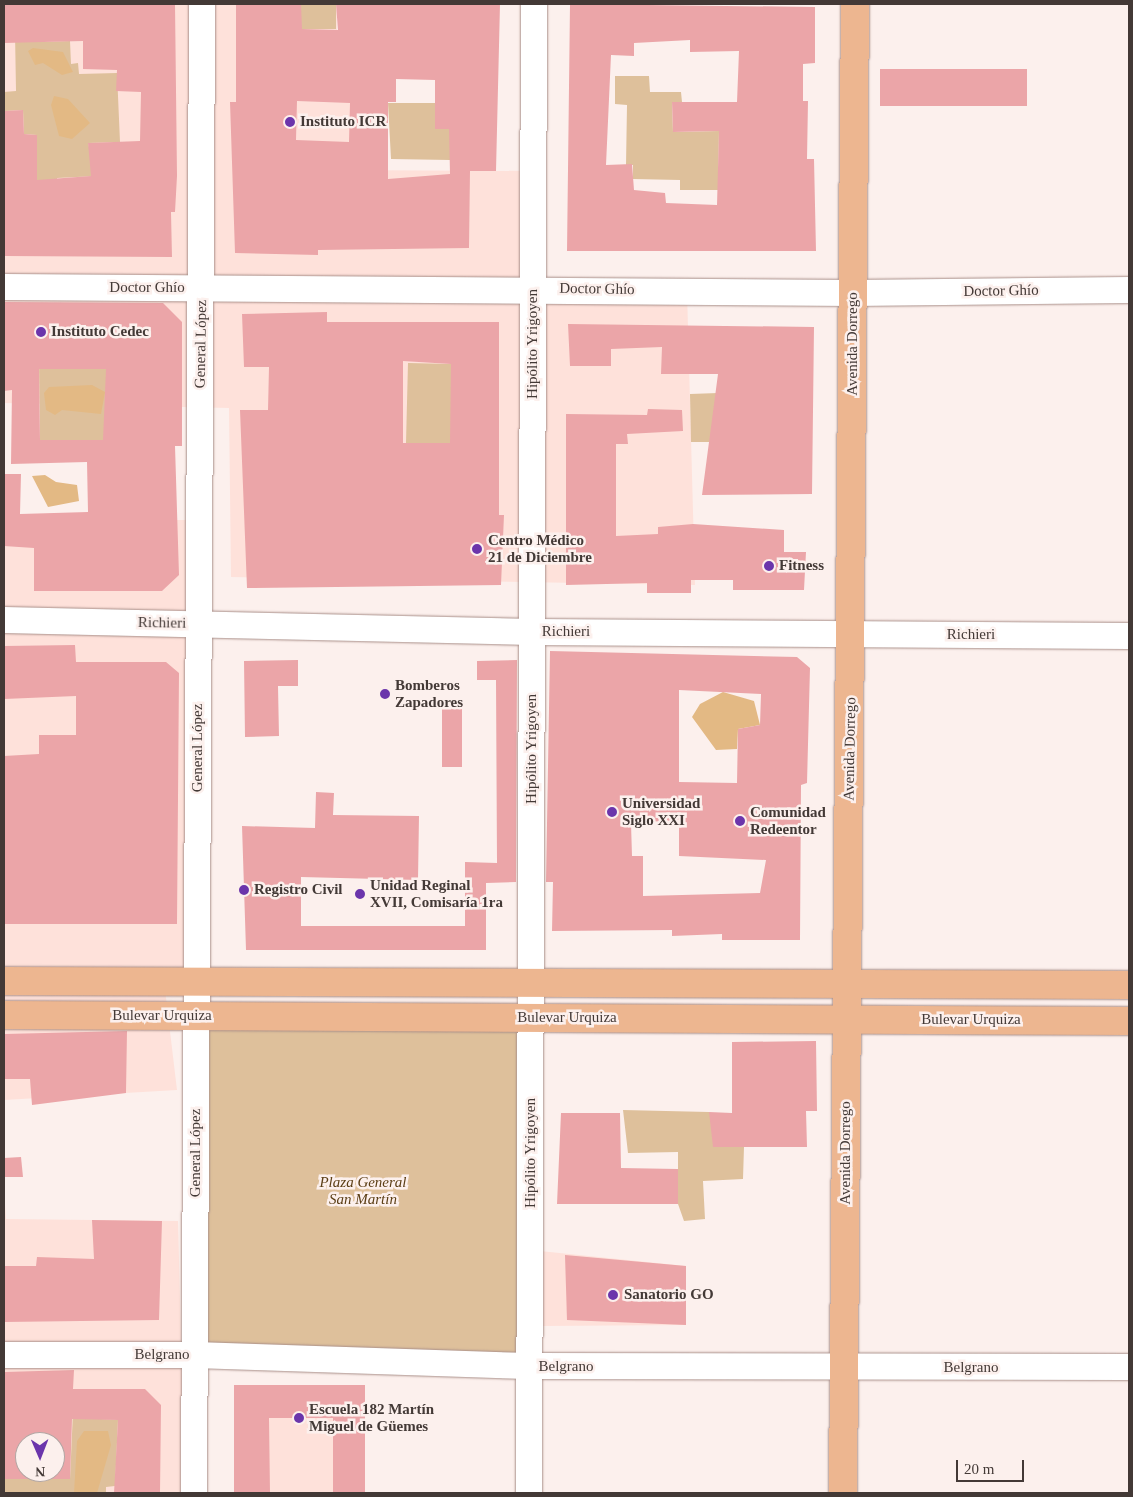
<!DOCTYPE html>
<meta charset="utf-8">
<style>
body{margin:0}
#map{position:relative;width:1133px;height:1497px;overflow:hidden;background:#fcf0ed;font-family:"Times New Roman",serif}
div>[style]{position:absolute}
.built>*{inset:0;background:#fee1da;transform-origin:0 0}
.green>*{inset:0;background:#dec09b;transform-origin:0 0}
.forest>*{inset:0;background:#e3b984}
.building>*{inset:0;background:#eba5a8;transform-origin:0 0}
.roads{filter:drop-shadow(0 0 1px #a98f89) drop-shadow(0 0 1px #a98f89)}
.minor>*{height:26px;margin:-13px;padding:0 13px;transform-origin:13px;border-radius:13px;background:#fff}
.major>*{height:28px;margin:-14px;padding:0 14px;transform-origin:14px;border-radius:14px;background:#edb690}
.dots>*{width:14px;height:14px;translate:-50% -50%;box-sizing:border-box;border:2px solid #fcf0ed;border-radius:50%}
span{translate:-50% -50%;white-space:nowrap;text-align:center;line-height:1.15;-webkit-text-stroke:5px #fcf0ed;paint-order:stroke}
.poi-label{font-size:15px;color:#433936;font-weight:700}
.left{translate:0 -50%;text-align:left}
.street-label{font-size:15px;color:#433936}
.park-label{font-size:15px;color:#5b3e15;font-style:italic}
.frame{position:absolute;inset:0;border:5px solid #433936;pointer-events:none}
.north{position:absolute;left:15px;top:1432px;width:50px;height:50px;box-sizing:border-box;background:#fcf0ed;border:1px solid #b2a7a4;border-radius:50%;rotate:179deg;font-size:14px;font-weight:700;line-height:20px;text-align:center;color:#433936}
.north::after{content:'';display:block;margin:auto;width:18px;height:22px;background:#6b35ab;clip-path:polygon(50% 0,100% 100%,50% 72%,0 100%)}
.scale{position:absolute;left:956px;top:1460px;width:68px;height:22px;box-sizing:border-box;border:2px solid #433936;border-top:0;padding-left:6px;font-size:15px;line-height:18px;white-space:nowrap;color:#433936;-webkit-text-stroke:4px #fcf0ed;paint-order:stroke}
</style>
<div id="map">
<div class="built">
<div style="clip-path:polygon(4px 4px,337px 4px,338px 102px,350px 102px,350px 142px,339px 170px,534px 171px,533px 288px,687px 291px,695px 585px,231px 577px,229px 408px,4px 403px)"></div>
<div style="clip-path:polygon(4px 520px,189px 520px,197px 981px,164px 981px,177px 1090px,4px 1100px)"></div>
<div style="clip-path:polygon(evenodd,4px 1188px,6px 1219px,178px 1221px,185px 1493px,4px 1493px,4px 1188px,25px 1442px,55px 1442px,55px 1472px,25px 1472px,25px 1442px)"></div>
<div style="clip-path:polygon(540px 1251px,686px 1266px,686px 1325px,541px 1326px)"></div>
<div style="left:234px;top:1385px;width:131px;height:108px"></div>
</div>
<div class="green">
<div style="left:301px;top:4px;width:35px;height:25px"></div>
<div style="clip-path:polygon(15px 33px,43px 42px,70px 41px,71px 64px,78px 63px,79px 74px,117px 73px,120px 142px,88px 143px,96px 176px,57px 178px,56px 200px,37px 183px,37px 135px,24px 134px,23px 110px,4px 111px,4px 92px,16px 91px)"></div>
<div style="clip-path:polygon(615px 76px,649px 76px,650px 92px,681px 92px,682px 102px,672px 102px,673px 132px,719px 131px,718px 190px,680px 190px,680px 180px,633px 179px,633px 165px,626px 165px,627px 105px,615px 104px)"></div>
<div style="clip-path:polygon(388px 103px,435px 103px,435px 129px,482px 128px,450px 160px,391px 159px)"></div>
<div style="clip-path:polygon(39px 361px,110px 369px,104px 441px,40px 440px)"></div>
<div style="clip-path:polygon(408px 363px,451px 364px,463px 443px,406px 443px)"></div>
<div style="clip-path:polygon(718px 393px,752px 442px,691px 442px,690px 394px)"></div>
<div style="left:197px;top:1016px;width:334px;height:339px"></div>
<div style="clip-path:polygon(623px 1110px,709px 1112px,744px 1147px,743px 1179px,703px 1181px,705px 1219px,684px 1221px,678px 1204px,678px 1152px,628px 1153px)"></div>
<div style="clip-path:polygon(74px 1389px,101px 1389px,101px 1419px,118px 1420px,115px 1486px,106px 1487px,106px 1493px,4px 1493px,4px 1479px,70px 1479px)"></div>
</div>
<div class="forest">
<div style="clip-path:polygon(33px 48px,63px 52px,73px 72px,62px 75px,43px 63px,35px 65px,28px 51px)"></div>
<div style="clip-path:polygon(54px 96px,68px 99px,90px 123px,72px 139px,59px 136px,51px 105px)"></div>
<div style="clip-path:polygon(92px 385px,105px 392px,101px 414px,62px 410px,55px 415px,46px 410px,44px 393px,49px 387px)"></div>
<div style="clip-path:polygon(45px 475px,56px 482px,77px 485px,79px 501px,48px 507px,32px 476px)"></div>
<div style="clip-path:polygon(723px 692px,754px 701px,760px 725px,738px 729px,737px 749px,716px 750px,692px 717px,700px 704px)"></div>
<div style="clip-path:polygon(84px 1431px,108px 1431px,111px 1445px,97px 1493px,74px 1493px,77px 1441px)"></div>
</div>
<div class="building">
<div style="clip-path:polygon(4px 4px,175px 4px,177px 176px,175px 212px,171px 212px,172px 257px,4px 256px,4px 111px,23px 110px,24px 134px,37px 135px,37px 180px,91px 176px,88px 143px,140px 141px,141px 92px,116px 91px,117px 70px,83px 69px,83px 41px,4px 43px)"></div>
<div style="clip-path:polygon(evenodd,236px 4px,301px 4px,302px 29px,338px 30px,336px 4px,500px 4px,496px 171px,470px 171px,469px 248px,318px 250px,318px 255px,235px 253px,230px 102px,236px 102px,236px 4px,396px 79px,435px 80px,435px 129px,449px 129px,450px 174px,388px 179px,388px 102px,396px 102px,396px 79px,236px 4px,297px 101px,350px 103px,349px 142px,296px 140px,297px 101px)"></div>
<div style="clip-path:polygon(evenodd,570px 4px,815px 7px,815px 63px,803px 64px,803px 101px,808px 101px,807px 159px,814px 159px,816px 251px,567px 251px,570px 4px,690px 40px,690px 52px,739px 51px,737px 102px,672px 102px,673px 132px,719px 131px,717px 205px,666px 203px,665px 193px,634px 190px,632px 164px,606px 165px,611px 55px,634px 56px,634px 43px,690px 40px)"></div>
<div style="left:880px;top:69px;width:147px;height:37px"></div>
<div style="clip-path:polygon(evenodd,4px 302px,163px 303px,182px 322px,182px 446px,175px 446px,179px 575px,162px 591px,34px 591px,34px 548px,4px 546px,4px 474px,21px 474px,20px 514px,88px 512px,87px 462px,11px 464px,12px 390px,4px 391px,4px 302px,39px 369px,106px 369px,103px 440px,40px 440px,39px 369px)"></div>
<div style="clip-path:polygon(evenodd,327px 312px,327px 322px,499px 322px,499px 515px,504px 515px,501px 585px,247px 588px,240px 410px,268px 410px,269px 367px,244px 367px,242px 314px,327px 312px,403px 361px,451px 364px,450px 443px,403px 443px,403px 361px)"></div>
<div style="clip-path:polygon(568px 324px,814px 327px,812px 494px,702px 495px,718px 374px,661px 374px,662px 347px,611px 349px,611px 366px,570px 366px)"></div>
<div style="clip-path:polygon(648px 409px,682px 410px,683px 431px,627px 434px,628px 444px,616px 444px,616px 536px,658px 534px,658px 527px,693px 524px,784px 530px,784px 552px,806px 552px,804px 590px,733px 590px,733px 580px,691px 580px,691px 593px,647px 593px,647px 583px,566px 585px,566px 414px,647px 415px)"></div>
<div style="clip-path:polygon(75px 645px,76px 662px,166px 662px,179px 673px,177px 924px,4px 924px,4px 756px,39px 754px,39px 735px,76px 735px,76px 696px,4px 699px,4px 646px)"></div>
<div style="clip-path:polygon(evenodd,550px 651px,797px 657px,810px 668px,807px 783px,801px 785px,800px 940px,722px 940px,722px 934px,672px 936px,672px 930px,552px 931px,553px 882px,546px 882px,550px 651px,679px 690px,761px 694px,760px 725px,738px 729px,737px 783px,679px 782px,679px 690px,550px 651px,679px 820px,679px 856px,766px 860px,760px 893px,643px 896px,643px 856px,632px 856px,631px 823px,679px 820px)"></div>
<div style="clip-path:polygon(298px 660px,298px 686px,278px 686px,279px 736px,245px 737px,244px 661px)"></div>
<div style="clip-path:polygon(517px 660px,516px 882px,486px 883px,486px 950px,246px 950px,242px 826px,315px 828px,316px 792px,334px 793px,333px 815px,419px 816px,418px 880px,301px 877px,301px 926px,465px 926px,465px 862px,497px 863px,496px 680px,477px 680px,477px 661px)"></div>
<div style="left:442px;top:705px;width:20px;height:62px"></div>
<div style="clip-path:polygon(127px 1031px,126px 1093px,32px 1105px,30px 1079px,4px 1079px,4px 1034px)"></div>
<div style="clip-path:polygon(816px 1041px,817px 1111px,806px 1111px,807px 1147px,713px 1147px,709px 1112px,732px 1113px,732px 1042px)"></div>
<div style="clip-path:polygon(561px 1113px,620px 1113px,621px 1168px,678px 1169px,678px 1204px,557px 1204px)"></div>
<div style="clip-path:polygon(21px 1157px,23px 1177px,4px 1177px,4px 1158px)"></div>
<div style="clip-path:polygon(92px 1220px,162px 1221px,159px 1320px,4px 1322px,4px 1266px,36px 1266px,37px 1257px,94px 1259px)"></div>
<div style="clip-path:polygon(565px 1255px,686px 1266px,686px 1325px,567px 1320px)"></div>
<div style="clip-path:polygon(evenodd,74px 1370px,73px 1389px,145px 1389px,161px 1405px,160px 1493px,114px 1493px,118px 1420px,72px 1419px,70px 1479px,4px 1479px,4px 1372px,74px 1370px,25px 1442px,55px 1442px,55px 1472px,25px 1472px,25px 1442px)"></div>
<div style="clip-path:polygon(234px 1385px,365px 1385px,365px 1493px,333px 1493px,333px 1418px,269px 1418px,270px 1493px,234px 1493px)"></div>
</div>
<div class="roads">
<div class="minor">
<div style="left:4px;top:287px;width:849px;rotate:0.4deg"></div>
<div style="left:853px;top:293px;width:276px;rotate:-0.6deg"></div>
<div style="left:4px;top:620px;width:528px;rotate:1.3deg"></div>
<div style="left:532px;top:632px;width:597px;rotate:0.38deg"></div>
<div style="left:4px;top:1355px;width:191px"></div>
<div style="left:195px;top:1355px;width:334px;rotate:1.9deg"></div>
<div style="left:529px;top:1366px;width:600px;rotate:0.1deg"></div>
<div style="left:194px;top:1493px;width:1489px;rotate:-89.69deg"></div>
<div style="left:529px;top:1493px;width:1489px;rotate:-89.81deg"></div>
</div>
<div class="major">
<div style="left:4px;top:981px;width:1125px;rotate:0.2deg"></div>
<div style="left:4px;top:1015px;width:1125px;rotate:0.31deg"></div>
<div style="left:843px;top:1493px;width:1489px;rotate:-89.54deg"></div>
</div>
</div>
<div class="dots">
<div style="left:290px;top:122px;background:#6b35ab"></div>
<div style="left:41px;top:332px;background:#6b35ab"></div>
<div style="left:477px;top:549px;background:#6b35ab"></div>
<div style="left:769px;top:566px;background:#6b35ab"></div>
<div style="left:385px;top:694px;background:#6b35ab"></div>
<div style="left:612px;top:812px;background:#6b35ab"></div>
<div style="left:740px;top:821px;background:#6b35ab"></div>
<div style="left:244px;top:890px;background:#6b35ab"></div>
<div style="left:360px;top:894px;background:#6b35ab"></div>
<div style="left:613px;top:1295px;background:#6b35ab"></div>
<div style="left:299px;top:1418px;background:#6b35ab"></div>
</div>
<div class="poi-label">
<span class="left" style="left:300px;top:122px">Instituto ICR</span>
<span class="left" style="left:51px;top:332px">Instituto Cedec</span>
<span class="left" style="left:488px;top:549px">Centro Médico<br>21 de Diciembre</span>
<span class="left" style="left:779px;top:566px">Fitness</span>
<span class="left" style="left:395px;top:694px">Bomberos<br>Zapadores</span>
<span class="left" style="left:622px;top:812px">Universidad<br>Siglo XXI</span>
<span class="left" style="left:750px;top:821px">Comunidad<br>Redeentor</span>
<span class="left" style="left:370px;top:894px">Unidad Reginal<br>XVII, Comisaría 1ra</span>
<span class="left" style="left:254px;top:890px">Registro Civil</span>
<span class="left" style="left:624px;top:1295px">Sanatorio GO</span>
<span class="left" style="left:309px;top:1418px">Escuela 182 Martín<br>Miguel de Güemes</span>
</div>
<div class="street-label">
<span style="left:147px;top:288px">Doctor Ghío</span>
<span style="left:597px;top:289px;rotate:1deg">Doctor Ghío</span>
<span style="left:1001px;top:291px;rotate:-1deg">Doctor Ghío</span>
<span style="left:201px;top:344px;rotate:-89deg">General López</span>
<span style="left:533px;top:344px;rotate:-90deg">Hipólito Yrigoyen</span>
<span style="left:853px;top:344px;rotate:-90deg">Avenida Dorrego</span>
<span style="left:162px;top:623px;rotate:1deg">Richieri</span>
<span style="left:566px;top:632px">Richieri</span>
<span style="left:971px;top:635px">Richieri</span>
<span style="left:198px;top:748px;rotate:-90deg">General López</span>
<span style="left:532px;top:749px;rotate:-90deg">Hipólito Yrigoyen</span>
<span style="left:850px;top:749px;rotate:-89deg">Avenida Dorrego</span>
<span style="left:162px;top:1016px">Bulevar Urquiza</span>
<span style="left:567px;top:1018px">Bulevar Urquiza</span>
<span style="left:971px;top:1020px">Bulevar Urquiza</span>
<span style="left:196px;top:1153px;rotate:-90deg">General López</span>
<span style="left:531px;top:1153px;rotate:-90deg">Hipólito Yrigoyen</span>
<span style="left:846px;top:1153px;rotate:-90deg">Avenida Dorrego</span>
<span style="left:162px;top:1355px">Belgrano</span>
<span style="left:566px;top:1367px">Belgrano</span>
<span style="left:971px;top:1368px">Belgrano</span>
</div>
<div class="park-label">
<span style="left:363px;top:1191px">Plaza General<br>San Martín</span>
</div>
<div class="frame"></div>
<div class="north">N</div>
<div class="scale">20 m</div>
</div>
